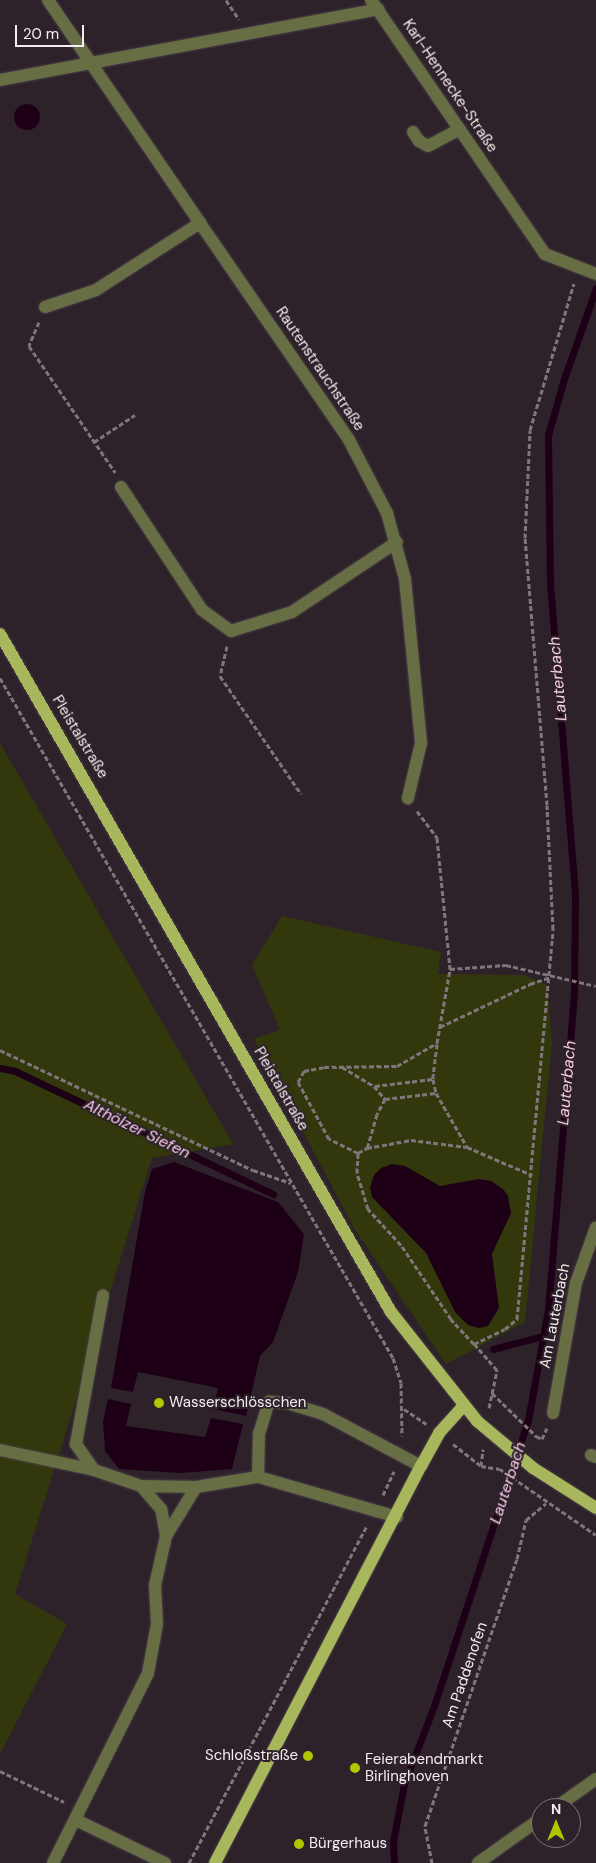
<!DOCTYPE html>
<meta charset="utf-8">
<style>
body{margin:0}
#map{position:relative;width:596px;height:1863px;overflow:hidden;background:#2d222a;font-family:"DM Sans",sans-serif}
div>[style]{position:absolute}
.green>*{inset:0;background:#32380c}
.water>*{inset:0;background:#1e0016}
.round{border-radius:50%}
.stream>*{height:7px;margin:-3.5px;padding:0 3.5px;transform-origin:3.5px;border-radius:3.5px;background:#1e0016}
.path>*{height:3px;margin-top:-1.5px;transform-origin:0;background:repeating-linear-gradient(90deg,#7f767c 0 5px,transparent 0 7.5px)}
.roads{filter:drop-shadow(0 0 1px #493e46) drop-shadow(0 0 1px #493e46)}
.minor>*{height:12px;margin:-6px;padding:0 6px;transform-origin:6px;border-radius:6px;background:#676e44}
.major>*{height:12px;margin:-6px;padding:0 6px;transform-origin:6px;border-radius:6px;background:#a8b65c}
.dots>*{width:14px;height:14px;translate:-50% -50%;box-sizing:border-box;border:2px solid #2d222a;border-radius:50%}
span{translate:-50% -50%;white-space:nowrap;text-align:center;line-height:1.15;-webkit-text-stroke:4px #2d222a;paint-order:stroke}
.street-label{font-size:15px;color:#f4ecf1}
.poi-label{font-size:15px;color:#f4ecf1}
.left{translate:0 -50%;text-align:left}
.right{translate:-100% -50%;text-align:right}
.water-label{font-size:16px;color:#f9ccea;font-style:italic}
.north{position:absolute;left:531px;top:1798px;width:50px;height:50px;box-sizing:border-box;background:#2d222a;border:1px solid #7d737a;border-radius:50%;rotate:0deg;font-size:14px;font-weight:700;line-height:20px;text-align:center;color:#f4ecf1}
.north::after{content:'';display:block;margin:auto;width:18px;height:22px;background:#b1c500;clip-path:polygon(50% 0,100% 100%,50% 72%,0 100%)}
.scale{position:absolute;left:15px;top:25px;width:69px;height:22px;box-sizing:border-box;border:2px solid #f4ecf1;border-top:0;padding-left:6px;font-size:15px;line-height:18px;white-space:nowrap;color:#f4ecf1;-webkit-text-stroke:4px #2d222a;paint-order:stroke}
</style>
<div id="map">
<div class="green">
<div style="clip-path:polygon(0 743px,233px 1144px,152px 1158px,15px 1594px,67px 1624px,0 1754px)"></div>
<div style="clip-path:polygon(282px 916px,441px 952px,438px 974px,524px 975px,547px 985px,552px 1042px,525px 1322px,446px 1364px,355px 1230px,254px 1039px,280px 1030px,252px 965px)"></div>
</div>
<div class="water">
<div class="round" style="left:14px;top:104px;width:26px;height:26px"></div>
<div style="clip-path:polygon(174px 1162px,278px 1202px,304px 1234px,298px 1272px,273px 1342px,260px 1356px,246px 1416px,213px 1409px,218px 1388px,138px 1372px,133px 1392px,111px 1388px,145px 1192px,152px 1169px)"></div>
<div style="clip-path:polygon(392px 1164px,405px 1166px,440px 1186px,479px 1179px,491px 1181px,503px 1189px,508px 1196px,511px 1213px,492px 1254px,499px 1308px,488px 1326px,479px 1328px,468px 1325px,455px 1312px,426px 1253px,372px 1197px,370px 1187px,374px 1175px,381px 1168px)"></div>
<div style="clip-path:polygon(108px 1399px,131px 1404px,126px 1426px,205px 1437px,211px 1418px,243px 1424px,232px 1469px,181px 1473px,119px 1469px,105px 1451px,103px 1421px)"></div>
</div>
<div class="stream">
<div style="left:0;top:1068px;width:15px;rotate:11deg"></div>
<div style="left:15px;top:1071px;width:286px;rotate:25.5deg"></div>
<div style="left:493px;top:1349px;width:52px;rotate:-14.6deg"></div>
<div style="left:394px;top:1863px;width:21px;rotate:-93deg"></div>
<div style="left:393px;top:1842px;width:59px;rotate:-79.3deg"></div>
<div style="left:404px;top:1784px;width:84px;rotate:-69deg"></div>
<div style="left:434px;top:1706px;width:301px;rotate:-71.8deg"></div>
<div style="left:528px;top:1420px;width:112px;rotate:-79.7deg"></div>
<div style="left:548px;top:1310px;width:317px;rotate:-85.3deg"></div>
<div style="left:574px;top:994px;width:100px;rotate:-89.4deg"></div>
<div style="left:575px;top:894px;width:314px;rotate:-94.6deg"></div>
<div style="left:550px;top:581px;width:146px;rotate:-90.8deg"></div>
<div style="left:548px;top:435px;width:58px;rotate:-74.1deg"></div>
<div style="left:564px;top:379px;width:96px;rotate:-70.6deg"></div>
</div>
<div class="path">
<div style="left:226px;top:0;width:23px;rotate:56deg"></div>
<div style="left:39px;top:322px;width:26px;rotate:113deg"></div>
<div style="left:29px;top:346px;width:153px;rotate:55.7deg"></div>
<div style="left:94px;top:442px;width:49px;rotate:-33.4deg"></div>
<div style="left:227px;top:646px;width:31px;rotate:103deg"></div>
<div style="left:220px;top:676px;width:143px;rotate:55.5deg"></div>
<div style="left:0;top:678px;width:785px;rotate:59.97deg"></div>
<div style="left:393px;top:1358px;width:26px;rotate:72deg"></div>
<div style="left:401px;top:1383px;width:53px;rotate:88.9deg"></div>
<div style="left:417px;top:811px;width:34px;rotate:53deg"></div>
<div style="left:437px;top:838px;width:132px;rotate:84.3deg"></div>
<div style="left:440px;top:1027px;width:100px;rotate:-25.5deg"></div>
<div style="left:530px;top:984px;width:21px;rotate:-19deg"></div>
<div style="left:437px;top:1044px;width:35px;rotate:97deg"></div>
<div style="left:433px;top:1079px;width:14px;rotate:78deg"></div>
<div style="left:436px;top:1093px;width:62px;rotate:60.1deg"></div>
<div style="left:0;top:1050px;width:280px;rotate:25.4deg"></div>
<div style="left:253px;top:1170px;width:40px;rotate:18.9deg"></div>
<div style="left:342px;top:1067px;width:37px;rotate:31deg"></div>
<div style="left:374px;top:1086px;width:17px;rotate:50deg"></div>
<div style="left:385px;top:1099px;width:17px;rotate:118deg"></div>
<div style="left:377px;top:1114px;width:35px;rotate:106deg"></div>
<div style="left:375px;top:1086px;width:58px;rotate:-6.9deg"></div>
<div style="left:385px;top:1099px;width:51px;rotate:-6.7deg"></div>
<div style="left:358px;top:1153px;width:10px;rotate:-29deg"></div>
<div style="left:367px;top:1148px;width:45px;rotate:-10.3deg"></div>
<div style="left:411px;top:1140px;width:56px;rotate:7.1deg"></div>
<div style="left:467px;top:1147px;width:71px;rotate:23.3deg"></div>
<div style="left:474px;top:1344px;width:34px;rotate:-133deg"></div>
<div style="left:451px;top:1319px;width:89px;rotate:-124deg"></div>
<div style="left:401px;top:1245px;width:49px;rotate:-132.5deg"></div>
<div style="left:368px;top:1209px;width:38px;rotate:-107deg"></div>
<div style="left:357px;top:1173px;width:20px;rotate:-87deg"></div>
<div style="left:358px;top:1153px;width:32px;rotate:-154deg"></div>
<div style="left:329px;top:1139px;width:65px;rotate:-118.5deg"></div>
<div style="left:298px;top:1082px;width:13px;rotate:-61deg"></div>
<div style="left:304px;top:1071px;width:20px;rotate:-11deg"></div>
<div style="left:324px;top:1067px;width:73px;rotate:-0.8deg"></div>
<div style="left:397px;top:1066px;width:46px;rotate:-29.9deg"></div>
<div style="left:437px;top:1043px;width:75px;rotate:-80deg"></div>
<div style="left:450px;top:969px;width:56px;rotate:-4.1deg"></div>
<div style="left:506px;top:965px;width:92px;rotate:13.1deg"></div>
<div style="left:492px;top:1393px;width:62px;rotate:44.3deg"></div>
<div style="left:536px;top:1436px;width:7px;rotate:27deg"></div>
<div style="left:542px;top:1439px;width:12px;rotate:-66deg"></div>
<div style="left:489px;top:1408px;width:39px;rotate:-78deg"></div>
<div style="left:497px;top:1370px;width:35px;rotate:-131deg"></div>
<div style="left:474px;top:1344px;width:34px;rotate:-26deg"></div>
<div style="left:505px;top:1329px;width:16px;rotate:-40deg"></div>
<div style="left:517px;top:1319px;width:392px;rotate:-84.7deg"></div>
<div style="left:553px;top:929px;width:124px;rotate:-92.8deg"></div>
<div style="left:547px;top:805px;width:268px;rotate:-94.7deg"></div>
<div style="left:525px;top:538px;width:108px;rotate:-87.3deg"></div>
<div style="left:530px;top:430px;width:153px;rotate:-73.3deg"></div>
<div style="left:404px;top:1409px;width:27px;rotate:34deg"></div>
<div style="left:453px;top:1444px;width:36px;rotate:38deg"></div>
<div style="left:481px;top:1466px;width:19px;rotate:9deg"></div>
<div style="left:500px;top:1469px;width:116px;rotate:34.5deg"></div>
<div style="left:481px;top:1466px;width:17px;rotate:-83deg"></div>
<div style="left:383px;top:1495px;width:26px;rotate:-65deg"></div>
<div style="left:0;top:1771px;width:71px;rotate:25.8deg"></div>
<div style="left:189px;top:1863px;width:382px;rotate:-62.2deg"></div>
<div style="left:432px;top:1863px;width:38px;rotate:-101deg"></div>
<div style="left:425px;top:1826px;width:282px;rotate:-71deg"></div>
<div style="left:517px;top:1559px;width:40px;rotate:-77deg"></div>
<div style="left:526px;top:1520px;width:26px;rotate:-40deg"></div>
</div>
<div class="roads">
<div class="minor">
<div style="left:48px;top:0;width:270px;rotate:55.7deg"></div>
<div style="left:371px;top:0;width:308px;rotate:55.6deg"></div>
<div style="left:545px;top:254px;width:55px;rotate:21.4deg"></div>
<div style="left:0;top:80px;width:385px;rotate:-10.6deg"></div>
<div style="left:413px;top:132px;width:11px;rotate:56deg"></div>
<div style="left:419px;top:141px;width:10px;rotate:29deg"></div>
<div style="left:428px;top:146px;width:36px;rotate:-28deg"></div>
<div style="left:45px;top:307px;width:54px;rotate:-18.4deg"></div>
<div style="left:96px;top:290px;width:124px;rotate:-32.8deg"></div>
<div style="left:200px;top:223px;width:263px;rotate:55.5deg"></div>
<div style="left:349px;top:440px;width:82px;rotate:62.5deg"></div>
<div style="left:387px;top:513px;width:68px;rotate:74.7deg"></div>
<div style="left:405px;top:579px;width:165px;rotate:84.4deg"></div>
<div style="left:421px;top:743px;width:57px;rotate:103.3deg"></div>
<div style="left:121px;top:487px;width:147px;rotate:56.6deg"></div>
<div style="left:202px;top:610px;width:36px;rotate:36deg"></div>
<div style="left:231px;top:631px;width:64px;rotate:-17.3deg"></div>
<div style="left:292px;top:612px;width:126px;rotate:-33.7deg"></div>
<div style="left:553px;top:1413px;width:132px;rotate:-80deg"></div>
<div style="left:576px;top:1283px;width:59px;rotate:-70.3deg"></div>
<div style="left:0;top:1450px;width:96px;rotate:12deg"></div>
<div style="left:94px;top:1470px;width:50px;rotate:18.8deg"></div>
<div style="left:141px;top:1486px;width:55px;rotate:1deg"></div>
<div style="left:196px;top:1487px;width:63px;rotate:-9.2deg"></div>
<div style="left:591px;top:1455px;width:5px;rotate:22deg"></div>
<div style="left:94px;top:1470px;width:32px;rotate:-125deg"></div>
<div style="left:76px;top:1444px;width:151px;rotate:-79.7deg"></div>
<div style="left:397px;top:1517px;width:145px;rotate:-163.9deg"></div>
<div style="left:258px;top:1477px;width:43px;rotate:-88.7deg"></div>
<div style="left:259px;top:1434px;width:34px;rotate:-73deg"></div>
<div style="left:269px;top:1402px;width:18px;rotate:3deg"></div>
<div style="left:287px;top:1403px;width:38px;rotate:17deg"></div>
<div style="left:323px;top:1414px;width:111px;rotate:28deg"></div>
<div style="left:166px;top:1536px;width:57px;rotate:-58.5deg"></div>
<div style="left:555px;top:1808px;width:50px;rotate:-35.3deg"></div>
<div style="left:76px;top:1820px;width:99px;rotate:25.8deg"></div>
<div style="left:53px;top:1863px;width:212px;rotate:-63.4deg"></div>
<div style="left:148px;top:1673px;width:50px;rotate:-79.6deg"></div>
<div style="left:157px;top:1624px;width:39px;rotate:-93deg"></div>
<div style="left:155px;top:1585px;width:50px;rotate:-77.3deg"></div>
<div style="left:166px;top:1536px;width:27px;rotate:-100deg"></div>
<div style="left:161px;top:1509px;width:30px;rotate:-131deg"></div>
<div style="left:478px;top:1863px;width:77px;rotate:-35.5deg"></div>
</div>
<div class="major">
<div style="left:0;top:634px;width:783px;rotate:60.03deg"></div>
<div style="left:391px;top:1312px;width:139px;rotate:51.7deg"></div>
<div style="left:477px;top:1421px;width:73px;rotate:40deg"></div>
<div style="left:533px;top:1468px;width:75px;rotate:32.4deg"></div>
<div style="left:215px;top:1863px;width:447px;rotate:-62.6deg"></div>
<div style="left:421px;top:1466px;width:38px;rotate:-61deg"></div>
<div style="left:439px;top:1433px;width:36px;rotate:-48deg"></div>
</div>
</div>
<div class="dots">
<div style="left:159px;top:1403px;background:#b1c500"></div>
<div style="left:308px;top:1756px;background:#b1c500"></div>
<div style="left:355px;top:1768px;background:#b1c500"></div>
<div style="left:299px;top:1844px;background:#b1c500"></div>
</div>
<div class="street-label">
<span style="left:450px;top:86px;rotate:56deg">Karl-Hennecke-Straße</span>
<span style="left:320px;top:369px;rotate:56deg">Rautenstrauchstraße</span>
<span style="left:80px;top:737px;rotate:59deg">Pleistalstraße</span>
<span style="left:281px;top:1089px;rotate:60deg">Pleistalstraße</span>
<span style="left:555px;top:1316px;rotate:-79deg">Am Lauterbach</span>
<span style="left:465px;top:1675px;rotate:-71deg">Am Paddenofen</span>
</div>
<div class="poi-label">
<span class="left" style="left:169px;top:1403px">Wasserschlösschen</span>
<span class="right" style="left:298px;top:1756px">Schloßstraße</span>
<span class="left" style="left:365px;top:1768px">Feierabendmarkt<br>Birlinghoven</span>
<span class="left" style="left:309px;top:1844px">Bürgerhaus</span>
</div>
<div class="water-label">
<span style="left:558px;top:679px;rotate:-95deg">Lauterbach</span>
<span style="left:567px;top:1083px;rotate:-85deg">Lauterbach</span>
<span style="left:137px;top:1129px;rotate:26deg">Althölzer Siefen</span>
<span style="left:508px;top:1483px;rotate:-72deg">Lauterbach</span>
</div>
<div class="north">N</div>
<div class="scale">20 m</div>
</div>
